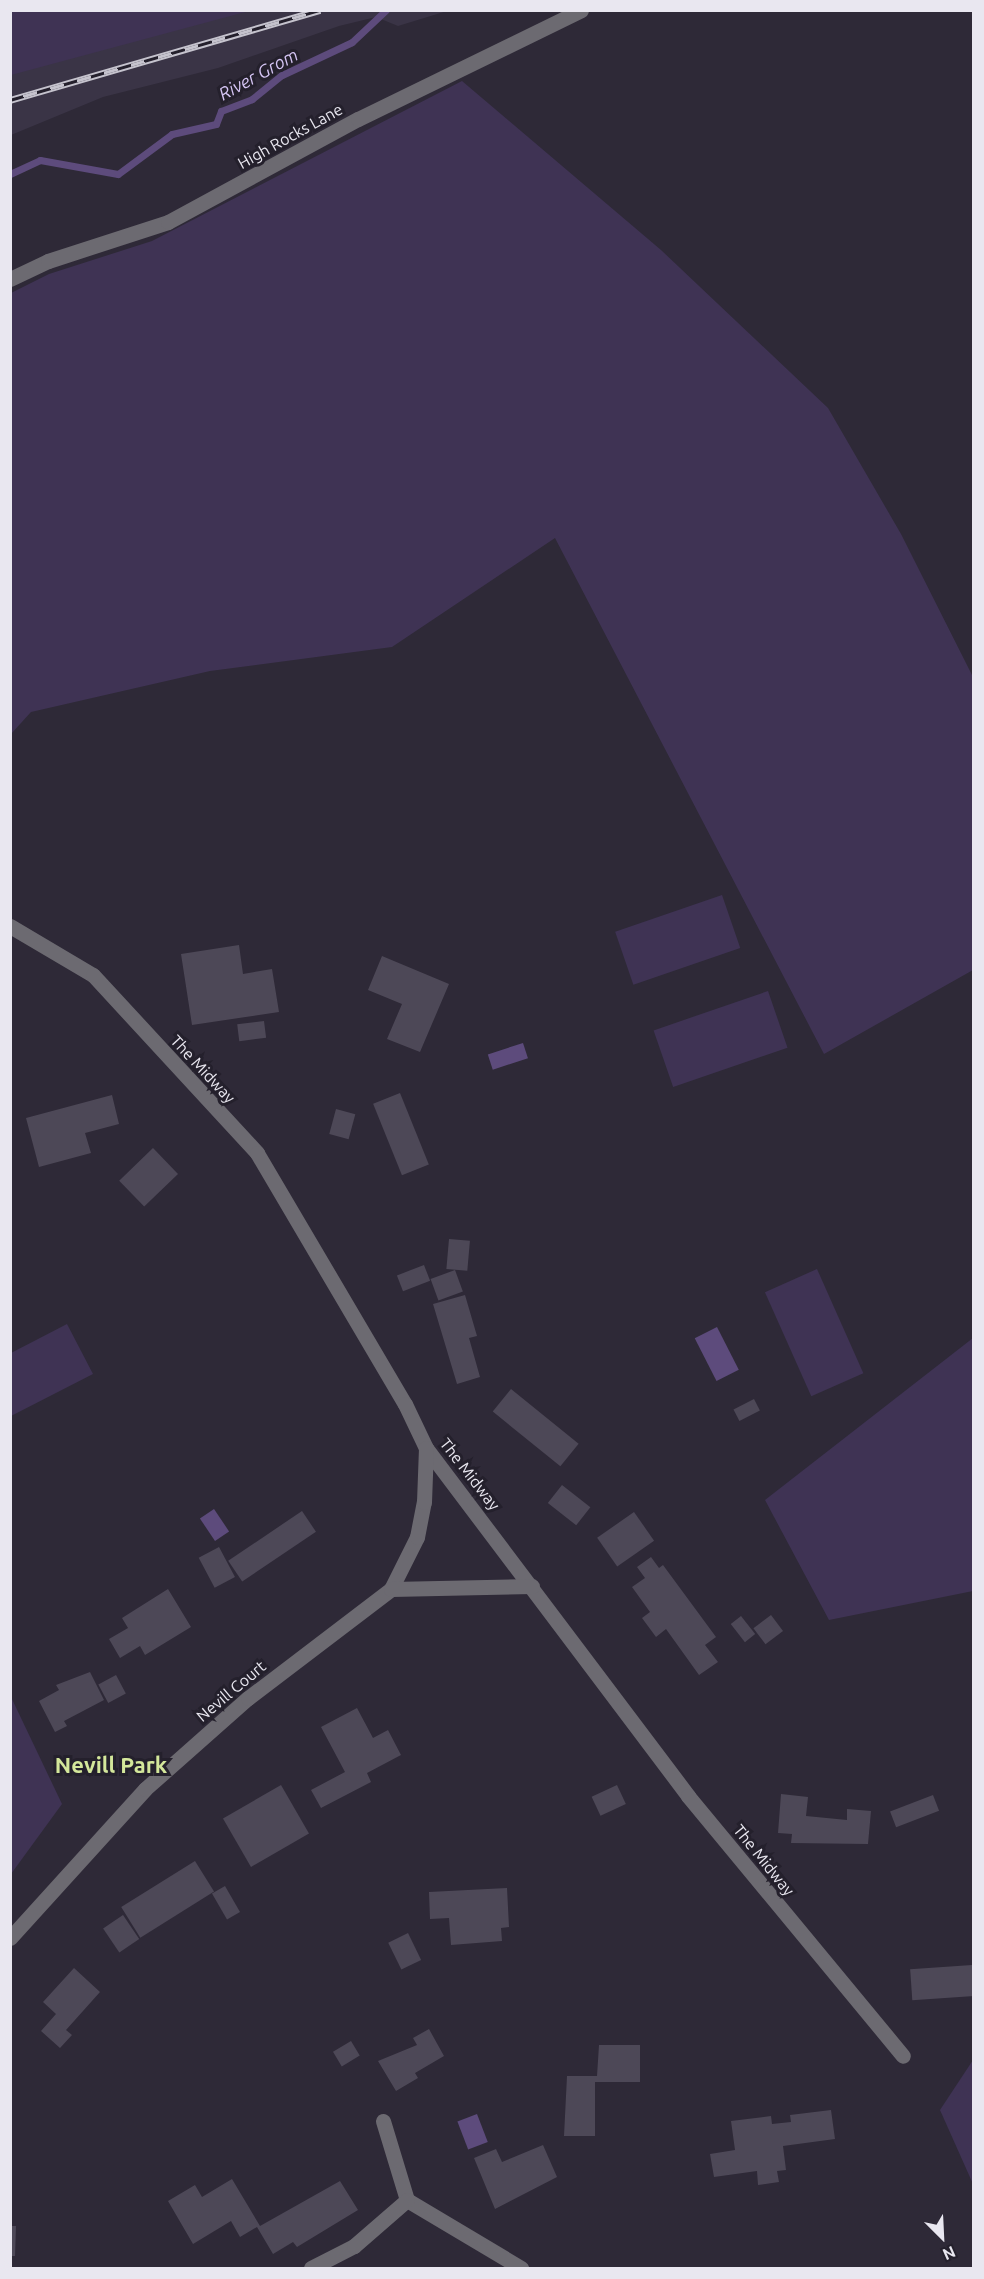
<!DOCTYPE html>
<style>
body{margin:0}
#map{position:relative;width:984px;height:2279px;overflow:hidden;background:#2e2937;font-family:Ubuntu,sans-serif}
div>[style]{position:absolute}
.built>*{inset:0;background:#3a3446}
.green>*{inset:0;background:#3f3354;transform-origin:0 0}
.water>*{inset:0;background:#5d4b7c;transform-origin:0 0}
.stream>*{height:7px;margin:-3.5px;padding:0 3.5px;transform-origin:3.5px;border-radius:3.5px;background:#5d4b7c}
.building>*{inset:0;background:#4d4857;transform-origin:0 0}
.minor>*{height:15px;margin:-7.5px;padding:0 7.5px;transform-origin:7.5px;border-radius:7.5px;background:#6c6a71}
.rail>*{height:7px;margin-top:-3.5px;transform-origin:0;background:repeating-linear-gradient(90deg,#24202c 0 14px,#c5c3cd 0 28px);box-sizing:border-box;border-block:2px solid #c5c3cd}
span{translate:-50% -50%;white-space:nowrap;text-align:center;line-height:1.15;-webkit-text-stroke:6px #24202c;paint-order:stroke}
.street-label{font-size:16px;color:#e9e7f0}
.water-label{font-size:18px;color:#d5c5f4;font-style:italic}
.district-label{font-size:22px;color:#d4e79b;font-weight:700}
.frame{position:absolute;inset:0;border:12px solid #e9e7f0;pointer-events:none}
.north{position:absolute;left:912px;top:2207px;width:60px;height:60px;-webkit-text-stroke:4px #24202c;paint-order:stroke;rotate:156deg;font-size:16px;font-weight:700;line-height:24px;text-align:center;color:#e9e7f0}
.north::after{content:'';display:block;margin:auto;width:21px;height:27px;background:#e9e7f0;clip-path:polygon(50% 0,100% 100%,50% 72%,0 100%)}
</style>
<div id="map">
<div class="built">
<div style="clip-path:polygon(197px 11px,447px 11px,398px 26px,376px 17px,339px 26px,218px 68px,103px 97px,11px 135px,10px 67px)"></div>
</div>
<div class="green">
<div style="clip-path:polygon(11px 10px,249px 10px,249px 11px,11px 75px)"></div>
<div style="clip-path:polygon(462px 81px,661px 250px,828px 408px,901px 534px,973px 677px,973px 970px,824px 1054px,555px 538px,392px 647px,210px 671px,31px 712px,11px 734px,11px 293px,49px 274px,152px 241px)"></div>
<div style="left:722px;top:895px;width:56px;height:113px;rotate:71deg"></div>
<div style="left:768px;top:991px;width:60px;height:121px;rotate:71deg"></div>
<div style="left:817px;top:1269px;width:114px;height:57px;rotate:66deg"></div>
<div style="clip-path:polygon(67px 1324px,93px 1374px,11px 1416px,11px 1353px)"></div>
<div style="clip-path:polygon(973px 1338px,973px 1591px,829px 1620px,765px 1500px)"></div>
<div style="clip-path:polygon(11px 1697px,62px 1804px,11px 1874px,10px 1697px)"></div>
<div style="clip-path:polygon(973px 2060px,973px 2184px,940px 2110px)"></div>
</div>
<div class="water">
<div style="left:523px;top:1043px;width:16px;height:37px;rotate:72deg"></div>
<div style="left:717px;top:1327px;width:48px;height:25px;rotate:63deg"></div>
<div style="left:214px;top:1509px;width:27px;height:17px;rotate:56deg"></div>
<div style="left:477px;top:2114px;width:30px;height:21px;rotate:69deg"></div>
</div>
<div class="stream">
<div style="left:10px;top:174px;width:33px;rotate:-25deg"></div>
<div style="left:40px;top:160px;width:79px;rotate:10.2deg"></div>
<div style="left:118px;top:174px;width:67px;rotate:-36.5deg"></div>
<div style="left:172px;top:134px;width:45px;rotate:-12.8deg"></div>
<div style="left:216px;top:124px;width:14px;rotate:-69deg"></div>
<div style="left:221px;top:111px;width:33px;rotate:-21deg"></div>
<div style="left:252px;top:99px;width:38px;rotate:-39deg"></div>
<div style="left:282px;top:75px;width:77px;rotate:-25.2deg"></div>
<div style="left:352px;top:42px;width:47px;rotate:-43.3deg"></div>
</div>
<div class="building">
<div style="clip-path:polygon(239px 945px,243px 974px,272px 969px,279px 1012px,192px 1025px,181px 954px)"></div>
<div style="clip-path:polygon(382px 956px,449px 984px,420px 1052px,387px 1039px,402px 1004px,368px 990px)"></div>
<div style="left:264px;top:1021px;width:17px;height:27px;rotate:83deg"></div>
<div style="left:400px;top:1093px;width:77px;height:29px;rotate:68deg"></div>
<div style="clip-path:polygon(112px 1095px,119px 1124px,85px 1133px,91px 1153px,39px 1167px,26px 1118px)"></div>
<div style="left:336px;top:1109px;width:20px;height:26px;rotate:15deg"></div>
<div style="left:153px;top:1148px;width:36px;height:47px;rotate:46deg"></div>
<div style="left:449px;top:1239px;width:21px;height:30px;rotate:5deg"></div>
<div style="left:424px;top:1265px;width:17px;height:29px;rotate:69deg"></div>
<div style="left:455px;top:1270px;width:23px;height:26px;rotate:70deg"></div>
<div style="clip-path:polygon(465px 1295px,477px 1336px,469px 1338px,480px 1377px,457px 1384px,433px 1304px)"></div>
<div style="left:511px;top:1389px;width:87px;height:29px;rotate:39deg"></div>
<div style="left:754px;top:1399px;width:13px;height:23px;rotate:63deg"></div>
<div style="left:562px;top:1485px;width:36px;height:23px;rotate:38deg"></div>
<div style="left:302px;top:1511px;width:25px;height:89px;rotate:56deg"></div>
<div style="left:634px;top:1512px;width:35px;height:45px;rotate:55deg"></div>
<div style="left:219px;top:1547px;width:34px;height:23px;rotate:62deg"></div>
<div style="clip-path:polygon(651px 1557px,659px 1568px,663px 1565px,716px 1637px,705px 1645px,718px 1662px,699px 1675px,666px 1629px,656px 1637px,642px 1618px,650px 1612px,632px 1587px,645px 1578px,637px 1567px)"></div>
<div style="clip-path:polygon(168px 1589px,191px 1627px,145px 1655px,140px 1646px,120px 1658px,109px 1639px,128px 1628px,122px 1618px)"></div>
<div style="left:771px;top:1615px;width:20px;height:22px;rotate:53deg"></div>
<div style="left:741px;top:1616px;width:23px;height:13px;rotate:52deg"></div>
<div style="clip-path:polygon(90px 1672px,104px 1700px,64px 1721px,67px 1726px,55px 1732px,39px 1701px,59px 1690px,56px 1685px)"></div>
<div style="left:116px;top:1675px;width:21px;height:20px;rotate:62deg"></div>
<div style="clip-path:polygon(357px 1708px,373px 1738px,388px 1730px,401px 1755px,367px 1773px,371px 1782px,321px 1808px,311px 1790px,345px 1772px,321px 1727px)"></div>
<div style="left:281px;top:1785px;width:56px;height:67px;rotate:60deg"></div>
<div style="left:617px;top:1785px;width:21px;height:28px;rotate:65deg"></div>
<div style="clip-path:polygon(781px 1794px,808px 1797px,806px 1816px,847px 1820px,847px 1809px,871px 1811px,868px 1844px,791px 1843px,792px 1834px,778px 1833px)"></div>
<div style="left:933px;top:1795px;width:17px;height:46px;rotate:69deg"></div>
<div style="left:195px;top:1861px;width:36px;height:87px;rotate:58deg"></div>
<div style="left:225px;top:1886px;width:30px;height:15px;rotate:60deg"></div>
<div style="clip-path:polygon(507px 1888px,509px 1927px,501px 1928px,502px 1941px,451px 1945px,449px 1918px,430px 1919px,429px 1892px)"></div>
<div style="left:123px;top:1915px;width:29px;height:24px;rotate:56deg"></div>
<div style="left:408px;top:1933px;width:30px;height:22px;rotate:64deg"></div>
<div style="left:972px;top:1965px;width:31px;height:62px;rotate:86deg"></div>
<div style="clip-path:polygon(74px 1968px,100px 1992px,66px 2030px,72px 2035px,60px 2048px,41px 2031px,56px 2014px,43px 2002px)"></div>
<div style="clip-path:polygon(429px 2029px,444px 2056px,415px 2073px,418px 2078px,396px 2091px,378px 2061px,417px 2045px,413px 2038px)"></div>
<div style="left:351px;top:2041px;width:17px;height:21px;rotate:59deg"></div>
<div style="clip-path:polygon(599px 2045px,640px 2045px,640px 2082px,595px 2082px,595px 2136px,564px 2136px,567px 2076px,597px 2076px)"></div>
<div style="clip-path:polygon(831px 2110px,835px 2139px,783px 2146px,786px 2170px,777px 2171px,779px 2182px,758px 2185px,757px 2171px,714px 2177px,710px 2154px,735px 2150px,731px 2121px,771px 2116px,772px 2124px,791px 2122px,790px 2115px)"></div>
<div style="clip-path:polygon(543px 2145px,557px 2177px,495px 2209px,474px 2158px,496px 2149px,502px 2162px)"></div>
<div style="clip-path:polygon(232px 2179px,260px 2226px,340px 2181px,358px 2210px,297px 2247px,293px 2242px,273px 2254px,257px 2227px,240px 2237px,231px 2221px,193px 2244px,168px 2201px,195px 2185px,202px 2197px)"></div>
<div style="clip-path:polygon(10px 2226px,16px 2226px,15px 2256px,10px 2256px)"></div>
</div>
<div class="minor">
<div style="left:10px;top:279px;width:42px;rotate:-25.3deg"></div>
<div style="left:48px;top:261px;width:126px;rotate:-18deg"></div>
<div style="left:168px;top:222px;width:216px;rotate:-28.5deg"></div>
<div style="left:358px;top:119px;width:248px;rotate:-26deg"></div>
<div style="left:10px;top:926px;width:96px;rotate:30.6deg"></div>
<div style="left:93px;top:975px;width:242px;rotate:47.3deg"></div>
<div style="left:257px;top:1153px;width:291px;rotate:59.5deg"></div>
<div style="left:405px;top:1404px;width:49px;rotate:64.5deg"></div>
<div style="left:426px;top:1448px;width:436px;rotate:53deg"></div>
<div style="left:688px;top:1796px;width:337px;rotate:50.4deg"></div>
<div style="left:391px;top:1589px;width:58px;rotate:-63.4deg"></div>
<div style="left:417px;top:1537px;width:36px;rotate:-79deg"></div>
<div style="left:424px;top:1502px;width:54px;rotate:-87.9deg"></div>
<div style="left:10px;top:1938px;width:201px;rotate:-47.8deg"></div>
<div style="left:145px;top:1789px;width:137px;rotate:-41.5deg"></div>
<div style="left:248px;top:1698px;width:180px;rotate:-37.3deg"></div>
<div style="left:391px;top:1589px;width:141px;rotate:-1.2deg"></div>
<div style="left:383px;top:2121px;width:83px;rotate:73.1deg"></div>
<div style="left:407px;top:2200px;width:133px;rotate:30.8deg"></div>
<div style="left:311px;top:2268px;width:48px;rotate:-27.1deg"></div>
<div style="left:354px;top:2246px;width:70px;rotate:-41deg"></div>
</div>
<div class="rail">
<div style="left:10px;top:100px;width:323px;rotate:-16.2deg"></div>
</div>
<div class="street-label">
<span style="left:290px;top:136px;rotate:-29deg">High Rocks Lane</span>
<span style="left:203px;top:1069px;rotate:47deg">The Midway</span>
<span style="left:470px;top:1474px;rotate:52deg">The Midway</span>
<span style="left:231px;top:1691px;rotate:-40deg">Nevill Court</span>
<span style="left:764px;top:1860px;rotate:51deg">The Midway</span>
</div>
<div class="water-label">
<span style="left:258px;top:74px;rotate:-29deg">River Grom</span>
</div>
<div class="district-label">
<span style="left:111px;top:1765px">Nevill Park</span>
</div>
<div class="frame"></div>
<div class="north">N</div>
</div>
